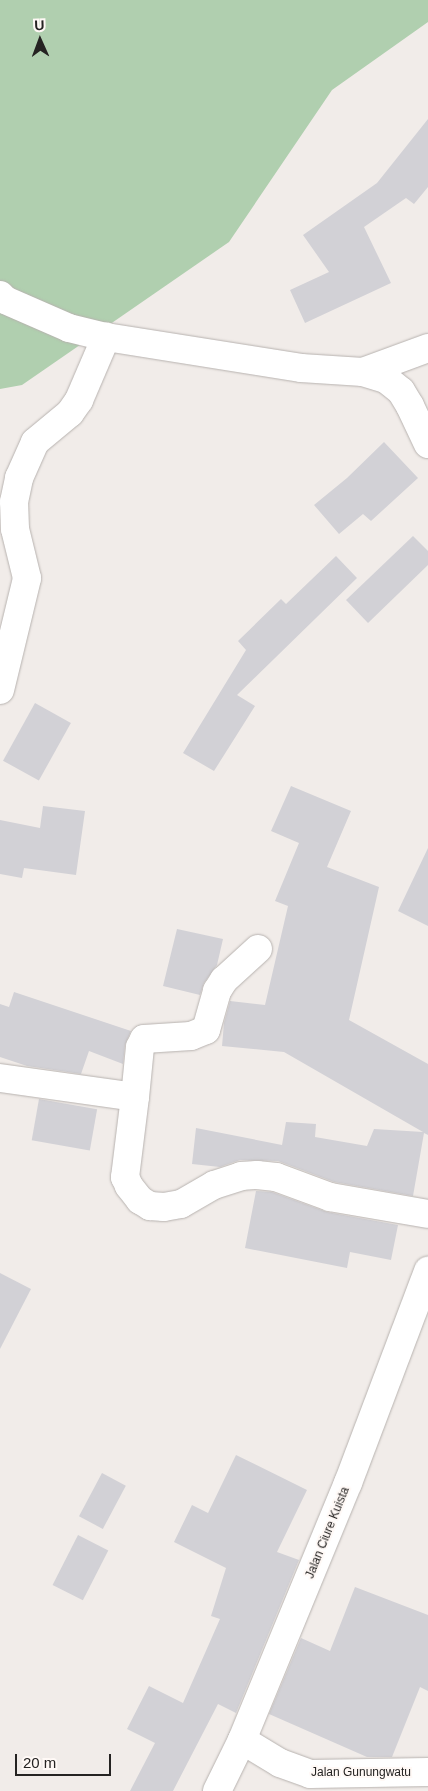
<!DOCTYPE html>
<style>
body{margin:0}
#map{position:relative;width:428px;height:1791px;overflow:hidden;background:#f1ece9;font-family:Helvetica,sans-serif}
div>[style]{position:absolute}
.green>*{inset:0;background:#b0cfaf}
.building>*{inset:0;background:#d2d1d6;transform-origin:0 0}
.roads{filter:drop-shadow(0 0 1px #b7b2af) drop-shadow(0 0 1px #b7b2af)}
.minor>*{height:28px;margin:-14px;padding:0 14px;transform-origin:14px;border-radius:14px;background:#fff}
span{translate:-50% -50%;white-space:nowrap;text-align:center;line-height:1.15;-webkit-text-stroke:4px #fff9f6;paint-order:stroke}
.street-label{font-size:12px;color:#252322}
.north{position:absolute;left:15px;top:15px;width:50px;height:50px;-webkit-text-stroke:4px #fff9f6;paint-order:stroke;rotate:358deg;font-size:14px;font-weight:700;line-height:20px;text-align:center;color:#252322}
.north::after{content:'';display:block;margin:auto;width:18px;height:22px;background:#252322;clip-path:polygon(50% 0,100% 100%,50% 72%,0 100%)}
.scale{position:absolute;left:15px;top:1754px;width:96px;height:22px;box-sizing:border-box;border:2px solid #252322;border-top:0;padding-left:6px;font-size:15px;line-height:18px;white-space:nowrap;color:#252322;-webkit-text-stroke:4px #fff9f6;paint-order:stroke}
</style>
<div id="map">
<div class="green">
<div style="clip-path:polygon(0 0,428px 0,428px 22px,332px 90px,229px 242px,22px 385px,0 389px)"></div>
</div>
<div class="building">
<div style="clip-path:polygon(428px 119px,428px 187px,414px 204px,406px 198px,364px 227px,391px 283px,305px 323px,290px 290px,329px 272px,303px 235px,377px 183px)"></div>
<div style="clip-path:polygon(384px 442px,418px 478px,371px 521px,363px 514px,339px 534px,314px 505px,347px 478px)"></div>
<div style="clip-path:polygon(413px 536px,428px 551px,428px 565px,368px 623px,346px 600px)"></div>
<div style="clip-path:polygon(336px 556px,357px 578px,237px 695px,255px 706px,214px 771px,183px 753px,246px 650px,238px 641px,281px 599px,286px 604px)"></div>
<div style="left:35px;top:703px;width:41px;height:66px;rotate:29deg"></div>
<div style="clip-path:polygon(291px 786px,351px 811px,327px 867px,379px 887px,349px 1020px,428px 1064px,428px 1135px,424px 1133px,413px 1196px,334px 1182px,278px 1161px,240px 1160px,220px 1167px,192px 1164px,196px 1128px,282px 1145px,286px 1122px,316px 1124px,315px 1137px,367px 1146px,374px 1129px,423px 1132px,284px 1052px,222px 1046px,224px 1023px,230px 1001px,265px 1005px,288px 906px,275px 901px,299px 843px,271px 831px)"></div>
<div style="clip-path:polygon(43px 806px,85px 811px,76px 875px,24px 868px,22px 878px,0 874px,0 820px,40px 828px)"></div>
<div style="clip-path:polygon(428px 848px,428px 926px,398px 911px)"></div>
<div style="clip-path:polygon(177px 929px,223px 939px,217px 965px,204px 983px,200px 995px,163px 986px)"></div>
<div style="clip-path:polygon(14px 992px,131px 1031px,125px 1045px,123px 1064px,89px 1051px,81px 1074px,27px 1066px,0 1057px,0 1004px,9px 1007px)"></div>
<div style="left:39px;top:1099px;width:59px;height:42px;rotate:10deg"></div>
<div style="clip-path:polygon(256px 1191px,272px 1192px,327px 1212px,398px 1225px,391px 1260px,350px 1252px,347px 1268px,245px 1248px)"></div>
<div style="clip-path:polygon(0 1273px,31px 1289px,0 1349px)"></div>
<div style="clip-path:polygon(236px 1455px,307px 1490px,277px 1552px,299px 1560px,236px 1713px,218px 1704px,173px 1791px,130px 1791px,155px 1743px,127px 1729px,149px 1686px,183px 1703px,220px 1619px,211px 1616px,226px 1568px,174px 1542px,192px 1505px,208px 1513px)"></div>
<div style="left:102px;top:1473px;width:27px;height:49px;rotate:28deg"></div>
<div style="left:78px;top:1535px;width:34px;height:56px;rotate:27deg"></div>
<div style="clip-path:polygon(355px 1587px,428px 1615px,428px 1691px,420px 1687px,392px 1757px,367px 1757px,269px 1714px,301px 1638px,330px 1651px)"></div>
</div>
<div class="roads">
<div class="minor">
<div style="left:0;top:295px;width:7px;rotate:45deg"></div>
<div style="left:5px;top:300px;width:70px;rotate:23.6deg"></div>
<div style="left:69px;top:328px;width:38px;rotate:14deg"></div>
<div style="left:106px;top:337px;width:197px;rotate:9deg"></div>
<div style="left:301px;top:368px;width:62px;rotate:3.7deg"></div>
<div style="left:363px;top:372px;width:24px;rotate:17deg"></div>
<div style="left:386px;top:379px;width:19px;rotate:39deg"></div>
<div style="left:401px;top:391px;width:17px;rotate:59deg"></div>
<div style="left:410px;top:406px;width:42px;rotate:64.7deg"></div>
<div style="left:363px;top:372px;width:69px;rotate:-20.3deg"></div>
<div style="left:0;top:690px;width:115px;rotate:-76.4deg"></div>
<div style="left:27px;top:578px;width:50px;rotate:-103.8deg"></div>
<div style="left:15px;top:529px;width:27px;rotate:-92deg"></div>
<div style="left:14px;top:502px;width:25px;rotate:-78deg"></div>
<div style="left:19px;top:478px;width:39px;rotate:-66deg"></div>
<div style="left:35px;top:442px;width:45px;rotate:-39.6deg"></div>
<div style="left:70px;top:413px;width:16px;rotate:-55deg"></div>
<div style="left:79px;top:400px;width:69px;rotate:-66.8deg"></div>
<div style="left:0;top:1078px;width:136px;rotate:8deg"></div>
<div style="left:135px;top:1097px;width:81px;rotate:97.1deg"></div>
<div style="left:125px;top:1177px;width:10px;rotate:66deg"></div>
<div style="left:129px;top:1186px;width:18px;rotate:52deg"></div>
<div style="left:140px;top:1200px;width:12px;rotate:31deg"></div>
<div style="left:150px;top:1206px;width:14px;rotate:4deg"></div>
<div style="left:164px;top:1207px;width:17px;rotate:-10deg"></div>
<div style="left:181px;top:1204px;width:38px;rotate:-30deg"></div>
<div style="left:214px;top:1185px;width:28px;rotate:-18deg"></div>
<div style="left:241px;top:1176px;width:16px;rotate:-4deg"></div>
<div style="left:257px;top:1175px;width:19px;rotate:6deg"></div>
<div style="left:276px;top:1177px;width:58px;rotate:20.3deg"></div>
<div style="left:330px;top:1197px;width:99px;rotate:9.8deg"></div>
<div style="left:135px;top:1097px;width:50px;rotate:-84.3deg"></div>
<div style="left:140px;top:1047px;width:9px;rotate:-63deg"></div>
<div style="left:144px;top:1039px;width:47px;rotate:-3.7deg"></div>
<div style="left:191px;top:1036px;width:16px;rotate:-22deg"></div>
<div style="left:206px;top:1030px;width:41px;rotate:-74.2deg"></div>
<div style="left:217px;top:991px;width:13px;rotate:-58deg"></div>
<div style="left:224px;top:980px;width:46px;rotate:-42.4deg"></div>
<div style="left:242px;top:1740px;width:44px;rotate:31.2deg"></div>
<div style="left:280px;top:1763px;width:32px;rotate:20deg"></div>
<div style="left:310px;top:1774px;width:118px;rotate:-1deg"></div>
<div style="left:217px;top:1791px;width:57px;rotate:-63.9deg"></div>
<div style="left:242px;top:1740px;width:278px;rotate:-67.6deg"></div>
<div style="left:348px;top:1483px;width:227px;rotate:-69.3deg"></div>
</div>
</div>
<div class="street-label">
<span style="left:328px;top:1533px;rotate:-68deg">Jalan Ciure Kuista</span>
<span style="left:361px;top:1773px">Jalan Gunungwatu</span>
</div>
<div class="north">U</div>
<div class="scale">20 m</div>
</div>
